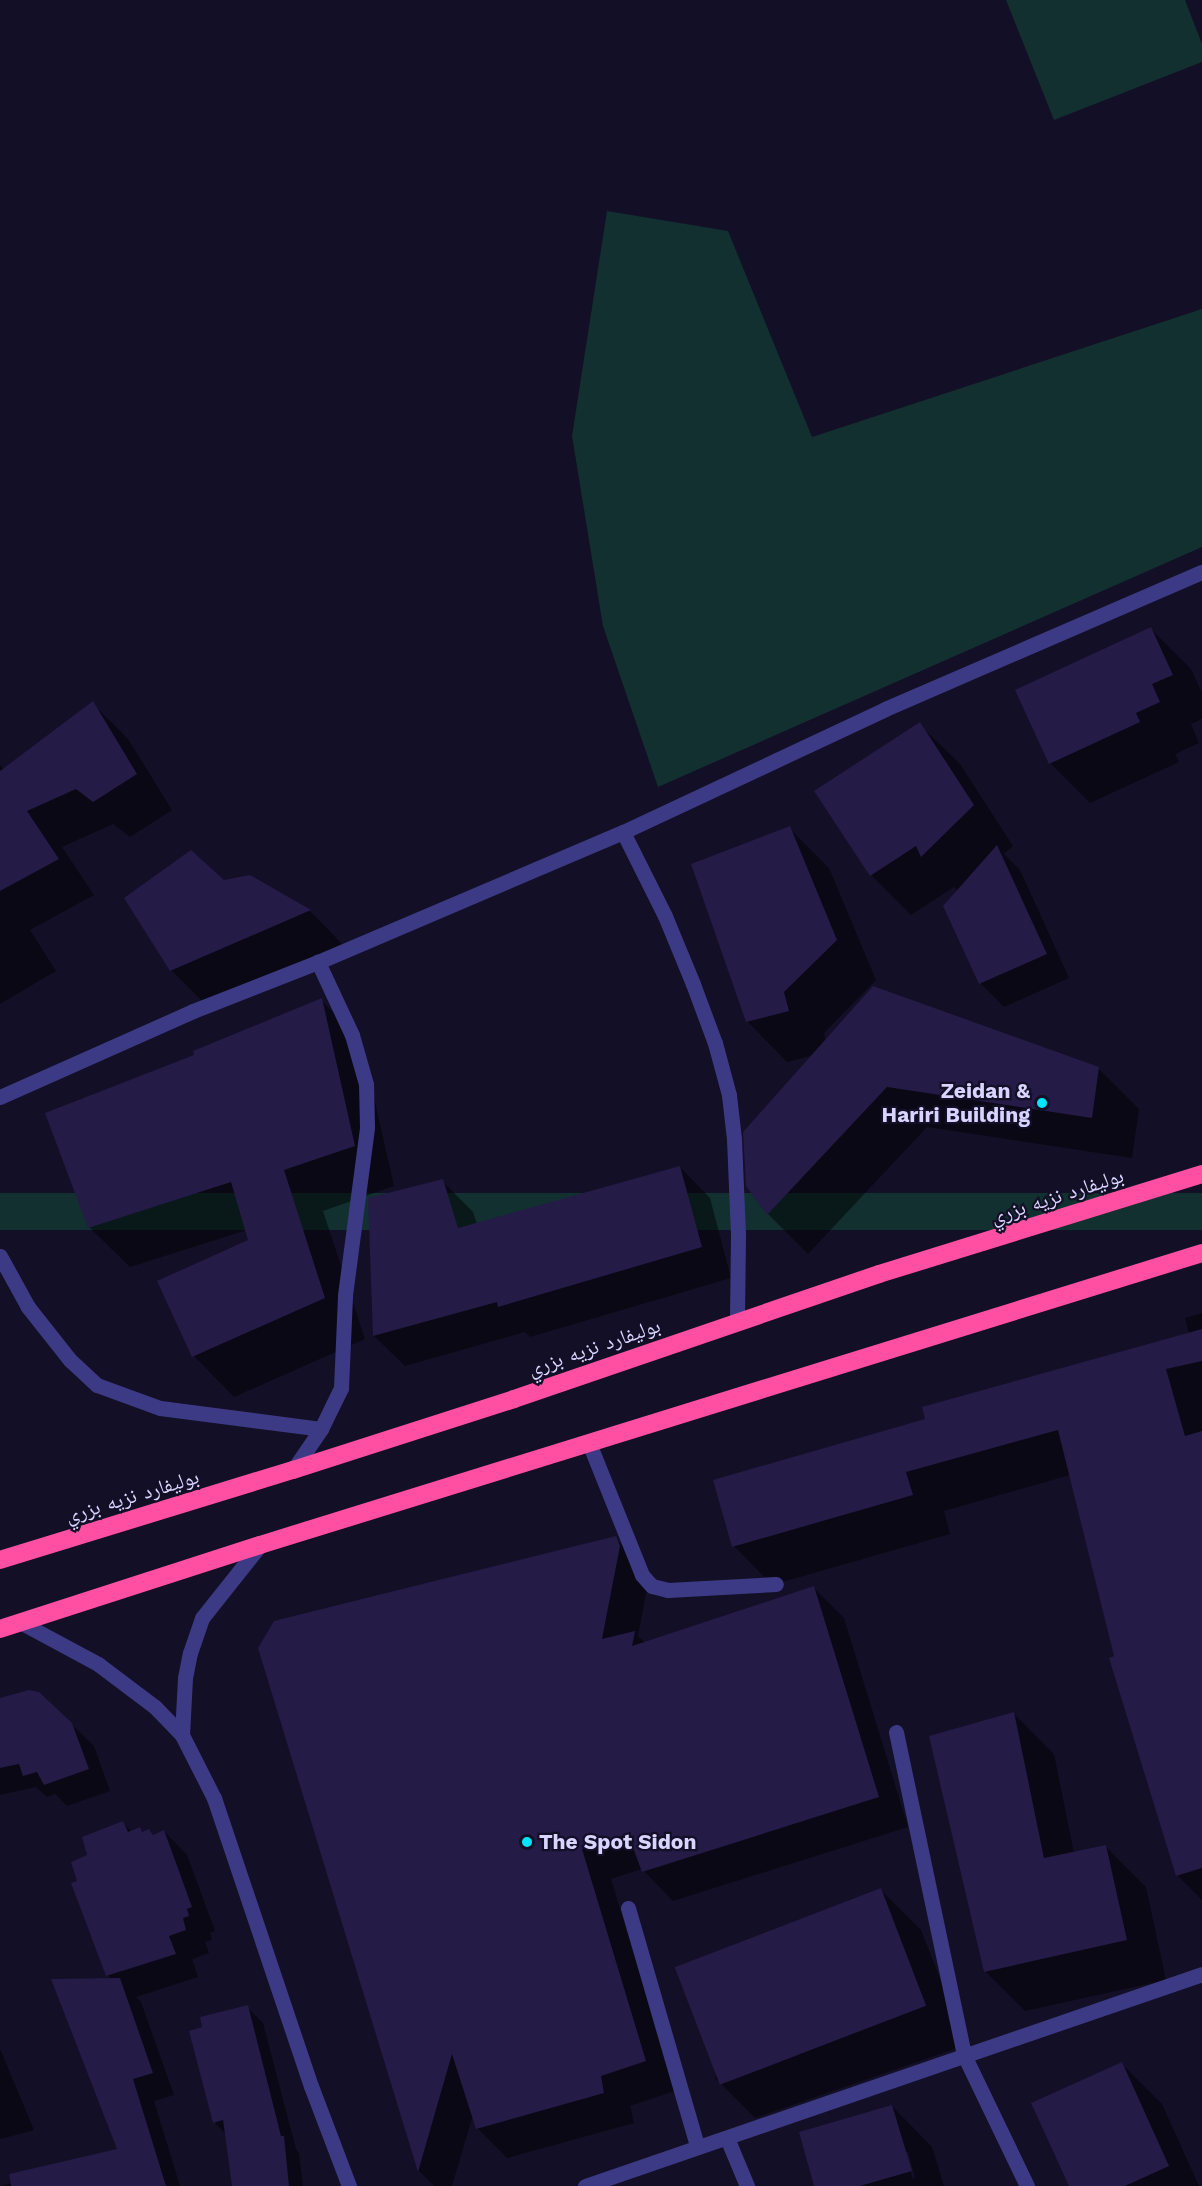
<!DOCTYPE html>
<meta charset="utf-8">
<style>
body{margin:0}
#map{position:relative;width:1202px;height:2186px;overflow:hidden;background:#130f26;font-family:"Work Sans","Noto Naskh Arabic",sans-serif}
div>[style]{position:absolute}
.green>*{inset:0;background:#12302f;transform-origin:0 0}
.shadow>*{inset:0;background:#0007}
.building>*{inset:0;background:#241b47;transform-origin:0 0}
.lane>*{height:15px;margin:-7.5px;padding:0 7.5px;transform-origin:7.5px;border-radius:7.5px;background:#3d3a85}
.street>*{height:15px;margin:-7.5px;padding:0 7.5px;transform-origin:7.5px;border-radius:7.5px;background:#3d3a85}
.highway>*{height:18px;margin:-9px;padding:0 9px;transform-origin:9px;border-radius:9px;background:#ff4fa3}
.dots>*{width:16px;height:16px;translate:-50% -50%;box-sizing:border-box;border:3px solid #130f26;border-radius:50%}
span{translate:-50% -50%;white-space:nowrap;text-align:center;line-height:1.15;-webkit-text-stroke:4.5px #130f26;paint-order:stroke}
.poi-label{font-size:21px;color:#d9d4ff;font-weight:700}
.right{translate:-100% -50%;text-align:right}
.left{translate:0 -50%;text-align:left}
.street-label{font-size:21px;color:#d9d4ff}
</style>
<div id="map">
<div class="green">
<div style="clip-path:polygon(1006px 0,1185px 0,1202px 44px,1202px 62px,1054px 120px)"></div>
<div style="clip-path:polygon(607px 211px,728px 231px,812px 437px,1202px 309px,1202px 547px,658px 787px,603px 626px,572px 436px)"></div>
<div style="left:1202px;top:1193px;width:37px;height:1262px;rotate:90deg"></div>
</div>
<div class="shadow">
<div style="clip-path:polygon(1151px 629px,1191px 669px,1202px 693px,1202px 719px,1191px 724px,1199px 743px,1175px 754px,1179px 762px,1090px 803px,1050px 763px)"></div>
<div style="clip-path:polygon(92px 703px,128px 739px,172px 810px,130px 837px,113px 824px,62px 847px,94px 895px,30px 930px,56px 971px,0 1004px,0 765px,5px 771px)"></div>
<div style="clip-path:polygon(919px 724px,960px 764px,1013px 846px,1004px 854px,1020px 870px,1069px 978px,1004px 1007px,980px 983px,945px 906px,958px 892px,954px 887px,911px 915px,871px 875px)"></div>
<div style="clip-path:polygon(789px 828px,829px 868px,876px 980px,824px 1033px,826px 1041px,1099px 1069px,1139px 1109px,1132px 1158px,927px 1127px,808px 1254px,768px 1214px,747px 1186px,814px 1055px,787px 1062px,747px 1021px)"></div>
<div style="clip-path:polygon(250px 877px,310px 911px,349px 951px,211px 1010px,171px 970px,223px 882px)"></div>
<div style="clip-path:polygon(321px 1000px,361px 1040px,394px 1186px,323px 1211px,365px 1339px,234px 1397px,194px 1356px,159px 1282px,250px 1241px,247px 1230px,130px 1267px,89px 1227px,195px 1056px)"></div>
<div style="clip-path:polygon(680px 1167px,710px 1198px,731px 1278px,530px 1337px,525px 1332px,405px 1366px,374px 1336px,369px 1199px,442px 1181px,473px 1212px,477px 1224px)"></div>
<div style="clip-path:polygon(1202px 1313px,1202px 1900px,1177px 1875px,1116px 1658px,1070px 1475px,944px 1511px,950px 1534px,772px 1585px,734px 1546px,927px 1420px,1189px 1334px,1185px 1318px)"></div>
<div style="clip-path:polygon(615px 1538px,645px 1568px,649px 1577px,638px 1636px,645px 1643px,814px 1588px,844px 1618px,908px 1827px,673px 1901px,642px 1869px,611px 1879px,675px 2091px,630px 2106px,634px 2123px,507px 2158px,477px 2128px,473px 2115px,452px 2186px,434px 2186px,419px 2171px,259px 1648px)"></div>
<div style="clip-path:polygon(0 1699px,71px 1724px,94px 1746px,110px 1791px,67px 1806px,55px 1794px,47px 1797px,36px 1787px,0 1795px)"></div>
<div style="clip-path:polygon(1014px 1714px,1054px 1754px,1074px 1853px,1106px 1847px,1146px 1887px,1166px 1980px,1025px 2011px,985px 1971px)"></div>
<div style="clip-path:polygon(123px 1823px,132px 1832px,139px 1828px,144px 1833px,149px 1830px,154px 1836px,164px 1831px,187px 1855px,215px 1931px,210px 1933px,212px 1940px,205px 1942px,209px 1953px,192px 1959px,198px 1977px,136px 1997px,141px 2002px,174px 2095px,154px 2101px,180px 2186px,0 2186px,66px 2170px,119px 2151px,112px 1980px,108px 1975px,79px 1881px,88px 1856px)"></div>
<div style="clip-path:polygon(881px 1890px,921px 1930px,966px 2045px,755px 2118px,715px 2078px)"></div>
<div style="clip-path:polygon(247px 2007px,263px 2023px,296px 2149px,299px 2153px,303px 2186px,234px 2186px,227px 2135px,214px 2122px)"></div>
<div style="clip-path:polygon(0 2049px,34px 2130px,0 2139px)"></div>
<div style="clip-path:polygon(1122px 2064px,1162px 2104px,1199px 2186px,1071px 2186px)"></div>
<div style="clip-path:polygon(evenodd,892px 2106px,932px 2147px,944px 2186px,816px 2186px,892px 2106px,905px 2152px,908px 2152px,915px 2178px,913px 2179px,905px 2152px)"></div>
</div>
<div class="building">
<div style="clip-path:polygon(1151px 627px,1173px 675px,1152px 684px,1160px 702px,1136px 713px,1140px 722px,1049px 764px,1015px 690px)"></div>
<div style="clip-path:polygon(93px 701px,137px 774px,93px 802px,76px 789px,27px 811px,59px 859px,0 891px,0 771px)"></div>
<div style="clip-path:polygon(920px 722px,974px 805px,921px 857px,916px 846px,870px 876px,814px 791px)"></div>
<div style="clip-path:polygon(790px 826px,837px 940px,784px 992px,789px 1011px,746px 1022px,691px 864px)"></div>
<div style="clip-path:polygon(997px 845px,1047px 954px,979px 984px,943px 906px)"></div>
<div style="clip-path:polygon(191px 850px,224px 880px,250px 875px,311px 910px,170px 971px,124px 898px)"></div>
<div style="clip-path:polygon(873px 986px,1099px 1067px,1092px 1118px,887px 1087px,767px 1215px,746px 1186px,743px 1132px)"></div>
<div style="clip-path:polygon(322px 998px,355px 1146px,284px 1170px,325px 1298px,192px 1357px,157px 1281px,248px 1240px,231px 1182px,88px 1228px,45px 1113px,194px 1055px,193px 1051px)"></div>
<div style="clip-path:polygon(680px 1166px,702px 1247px,498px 1307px,497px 1302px,373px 1336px,368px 1198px,443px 1179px,458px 1228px)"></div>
<div style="clip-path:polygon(1202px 1329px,1202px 1361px,1166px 1369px,1185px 1436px,1202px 1431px,1202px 1868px,1176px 1876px,1109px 1658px,1114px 1656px,1058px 1430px,906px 1472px,913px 1495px,732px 1547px,713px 1480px,925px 1419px,922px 1407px)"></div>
<div style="clip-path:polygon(616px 1536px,620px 1546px,602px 1639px,635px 1631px,632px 1646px,814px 1586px,879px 1797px,642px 1872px,628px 1834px,582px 1849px,646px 2061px,601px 2076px,604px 2093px,476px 2129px,452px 2054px,418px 2172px,258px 1648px,274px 1621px)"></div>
<div style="clip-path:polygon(29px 1690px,39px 1692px,72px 1723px,89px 1769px,44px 1785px,37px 1772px,23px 1776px,19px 1764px,0 1768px,0 1698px)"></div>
<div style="clip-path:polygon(1014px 1712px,1044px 1858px,1106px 1845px,1127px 1940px,984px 1972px,929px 1736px)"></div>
<div style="clip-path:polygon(123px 1821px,128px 1832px,140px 1827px,142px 1832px,149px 1829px,153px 1835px,164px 1830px,192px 1907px,187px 1909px,189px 1916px,183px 1918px,186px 1930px,169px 1936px,176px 1954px,106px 1976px,71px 1883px,77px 1881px,71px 1862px,87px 1855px,82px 1837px)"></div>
<div style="left:881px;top:1888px;width:126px;height:221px;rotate:69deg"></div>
<div style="clip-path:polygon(120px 1978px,153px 2073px,133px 2079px,166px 2186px,11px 2186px,9px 2174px,117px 2149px,51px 1979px)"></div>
<div style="clip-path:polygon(248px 2005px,281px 2136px,284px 2136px,289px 2186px,232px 2186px,223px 2120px,213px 2123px,189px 2031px,202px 2027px,200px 2017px)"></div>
<div style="clip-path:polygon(1122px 2062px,1169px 2166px,1125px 2186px,1069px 2186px,1031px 2103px)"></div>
<div style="clip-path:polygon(892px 2105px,912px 2171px,860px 2186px,814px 2186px,799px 2132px)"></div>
</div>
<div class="lane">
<div style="left:589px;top:1443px;width:142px;rotate:68.1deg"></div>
<div style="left:642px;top:1575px;width:15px;rotate:48deg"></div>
<div style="left:652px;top:1586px;width:16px;rotate:14deg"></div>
<div style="left:668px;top:1590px;width:108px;rotate:-3.2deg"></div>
</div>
<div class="street">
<div style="left:623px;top:832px;width:94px;rotate:63.4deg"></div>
<div style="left:665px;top:916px;width:74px;rotate:67.6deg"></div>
<div style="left:693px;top:984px;width:63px;rotate:69.6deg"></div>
<div style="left:715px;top:1043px;width:54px;rotate:74.9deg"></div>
<div style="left:729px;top:1095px;width:44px;rotate:83.5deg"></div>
<div style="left:734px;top:1139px;width:96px;rotate:87.6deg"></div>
<div style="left:738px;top:1235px;width:87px;rotate:90.7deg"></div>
<div style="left:0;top:1097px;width:211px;rotate:-24deg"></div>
<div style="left:193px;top:1011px;width:134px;rotate:-21.4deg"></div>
<div style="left:318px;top:962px;width:332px;rotate:-23.1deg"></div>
<div style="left:623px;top:832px;width:289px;rotate:-25.1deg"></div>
<div style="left:885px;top:709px;width:345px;rotate:-23.4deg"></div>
<div style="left:0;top:1256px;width:58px;rotate:61.2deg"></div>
<div style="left:28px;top:1307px;width:68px;rotate:51.6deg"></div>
<div style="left:70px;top:1360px;width:37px;rotate:43deg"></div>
<div style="left:97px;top:1385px;width:67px;rotate:20.1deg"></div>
<div style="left:160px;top:1408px;width:162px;rotate:7.4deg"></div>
<div style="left:293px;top:1470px;width:50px;rotate:-55.7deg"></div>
<div style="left:321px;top:1429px;width:46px;rotate:-64deg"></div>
<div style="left:341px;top:1388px;width:93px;rotate:-87.5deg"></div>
<div style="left:345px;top:1295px;width:169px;rotate:-82.5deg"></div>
<div style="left:367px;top:1127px;width:43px;rotate:-91.3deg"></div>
<div style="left:366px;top:1084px;width:51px;rotate:-105.9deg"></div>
<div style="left:352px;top:1035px;width:81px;rotate:-115deg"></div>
<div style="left:20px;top:1622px;width:89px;rotate:28.3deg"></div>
<div style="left:98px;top:1664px;width:71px;rotate:37deg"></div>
<div style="left:155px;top:1707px;width:39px;rotate:46deg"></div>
<div style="left:182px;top:1735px;width:71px;rotate:63.1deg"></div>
<div style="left:214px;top:1798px;width:304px;rotate:71.4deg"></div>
<div style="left:311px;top:2086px;width:107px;rotate:69.2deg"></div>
<div style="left:896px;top:1732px;width:330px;rotate:78.1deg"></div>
<div style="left:964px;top:2055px;width:145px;rotate:64.3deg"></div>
<div style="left:182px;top:1735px;width:57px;rotate:-87deg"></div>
<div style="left:185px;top:1678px;width:25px;rotate:-79deg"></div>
<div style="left:190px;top:1653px;width:37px;rotate:-71deg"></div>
<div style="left:202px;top:1618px;width:93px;rotate:-51.5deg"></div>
<div style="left:628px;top:1908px;width:248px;rotate:73.8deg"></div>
<div style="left:727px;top:2138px;width:52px;rotate:67.4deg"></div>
<div style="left:585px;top:2186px;width:652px;rotate:-18.96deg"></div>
</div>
<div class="highway">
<div style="left:0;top:1560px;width:307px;rotate:-17.1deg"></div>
<div style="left:293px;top:1470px;width:232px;rotate:-17.8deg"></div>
<div style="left:514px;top:1399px;width:386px;rotate:-18.9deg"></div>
<div style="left:879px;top:1274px;width:338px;rotate:-17.2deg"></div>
<div style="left:0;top:1629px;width:273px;rotate:-17.9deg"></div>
<div style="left:260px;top:1545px;width:986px;rotate:-17.22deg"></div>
</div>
<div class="dots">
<div style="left:1042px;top:1103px;background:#00e5ff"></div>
<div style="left:527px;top:1842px;background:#00e5ff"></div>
</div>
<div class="poi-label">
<span class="right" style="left:1030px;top:1103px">Zeidan &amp;<br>Hariri Building</span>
<span class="left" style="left:539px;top:1842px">The Spot Sidon</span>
</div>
<div class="street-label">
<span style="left:1057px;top:1196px;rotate:-18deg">بوليفارد نزيه بزري</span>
<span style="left:594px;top:1347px;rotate:-19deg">بوليفارد نزيه بزري</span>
<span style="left:132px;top:1496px;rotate:-17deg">بوليفارد نزيه بزري</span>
</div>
</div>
